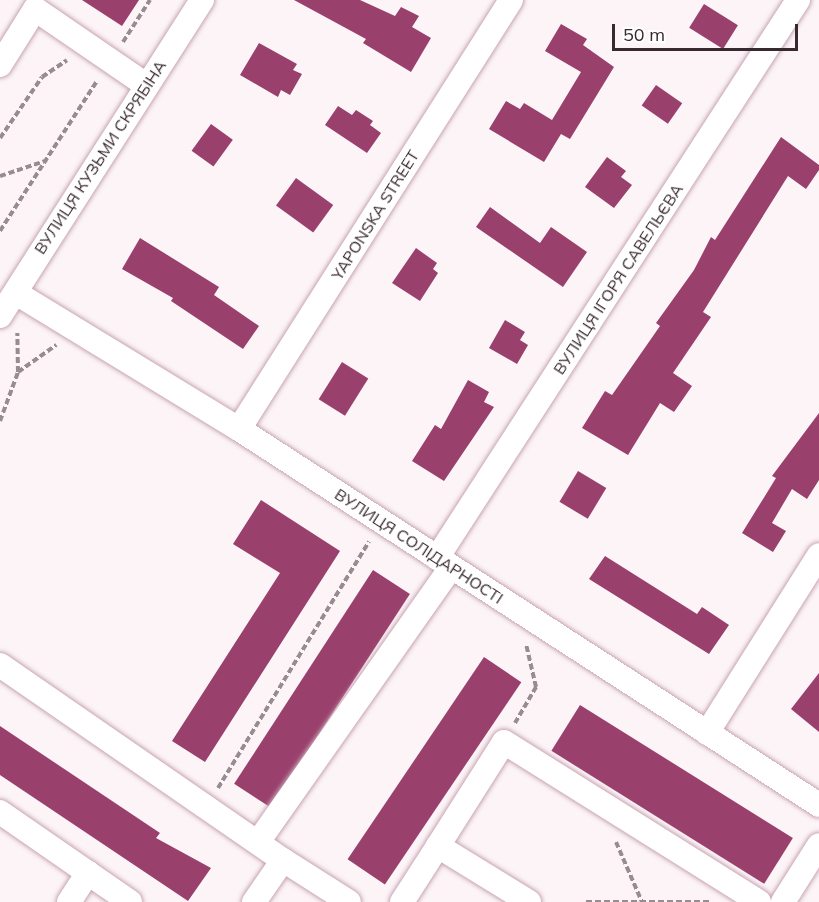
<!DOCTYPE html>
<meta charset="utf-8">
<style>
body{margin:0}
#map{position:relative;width:819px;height:902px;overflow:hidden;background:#fcf4f7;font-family:Mulish,sans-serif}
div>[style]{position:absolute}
.building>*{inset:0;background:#9a406d;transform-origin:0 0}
.path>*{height:4px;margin-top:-2px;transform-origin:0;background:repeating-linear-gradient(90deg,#978c90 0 6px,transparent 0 9px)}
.roads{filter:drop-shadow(0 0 2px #c8a4b3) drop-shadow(0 0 2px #c8a4b3)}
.minor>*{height:24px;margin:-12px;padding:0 12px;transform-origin:12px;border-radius:12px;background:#fff}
span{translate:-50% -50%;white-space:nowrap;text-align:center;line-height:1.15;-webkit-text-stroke:6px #fff;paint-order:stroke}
.street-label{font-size:16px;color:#37292f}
.scale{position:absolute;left:612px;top:24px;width:186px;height:27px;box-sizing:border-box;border:3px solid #37292f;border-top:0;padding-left:8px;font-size:18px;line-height:21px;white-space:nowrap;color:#37292f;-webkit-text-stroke:4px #fff;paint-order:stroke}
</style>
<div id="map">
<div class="building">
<div style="clip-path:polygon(82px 0,139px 0,122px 26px)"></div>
<div style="clip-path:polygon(294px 0,360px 0,395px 16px,401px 7px,419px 16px,412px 27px,431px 38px,411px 72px,363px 43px,366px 39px)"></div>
<div style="left:704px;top:4px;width:40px;height:28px;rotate:32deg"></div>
<div style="clip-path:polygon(561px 24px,587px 39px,583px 45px,614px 67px,570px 139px,561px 134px,544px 162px,489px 129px,506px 101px,520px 109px,524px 103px,552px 120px,581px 72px,545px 51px)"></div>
<div style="clip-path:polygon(259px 43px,297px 64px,293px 70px,302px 74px,290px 95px,281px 90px,278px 97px,240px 75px)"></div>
<div style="left:656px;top:85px;width:32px;height:25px;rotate:35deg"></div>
<div style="clip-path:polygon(338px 106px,352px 115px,356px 110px,373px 121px,370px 125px,381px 133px,367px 153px,325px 125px)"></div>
<div style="left:211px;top:124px;width:27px;height:33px;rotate:36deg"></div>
<div style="clip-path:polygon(781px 137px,819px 165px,819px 170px,806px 189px,788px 176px,703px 312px,711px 317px,673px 373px,692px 386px,674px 412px,660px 403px,628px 455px,582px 428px,605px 391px,612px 395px,660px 326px,656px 323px,694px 270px,711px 237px,715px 240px)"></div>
<div style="clip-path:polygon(607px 157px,626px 171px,621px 177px,632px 185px,614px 208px,585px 187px)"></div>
<div style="left:296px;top:178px;width:46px;height:34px;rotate:36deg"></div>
<div style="clip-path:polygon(490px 207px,540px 243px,551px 227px,587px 252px,563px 287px,476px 227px)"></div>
<div style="clip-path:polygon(140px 238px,219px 287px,214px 295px,259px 326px,243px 349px,171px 301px,173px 298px,122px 269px)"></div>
<div style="clip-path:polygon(416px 248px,437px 263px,433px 269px,438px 273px,420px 301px,392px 283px)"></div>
<div style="clip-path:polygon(505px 320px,525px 332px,520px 340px,528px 345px,517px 364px,489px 348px)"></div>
<div style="left:342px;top:362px;width:31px;height:44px;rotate:32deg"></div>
<div style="clip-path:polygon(468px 380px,489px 392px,484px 402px,494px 407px,444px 481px,412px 461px,435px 425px,441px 429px)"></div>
<div style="clip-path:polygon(819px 413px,819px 480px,807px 499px,792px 489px,772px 523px,786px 531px,773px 552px,742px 533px,776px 478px,772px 476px)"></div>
<div style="left:578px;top:471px;width:33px;height:36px;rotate:31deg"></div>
<div style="clip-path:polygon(261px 500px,340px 551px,205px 762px,172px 741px,280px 573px,233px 544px)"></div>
<div style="clip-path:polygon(605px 556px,697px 614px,702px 607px,729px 625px,709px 654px,589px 579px)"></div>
<div style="left:373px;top:570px;width:44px;height:255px;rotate:33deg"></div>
<div style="left:484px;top:657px;width:45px;height:244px;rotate:34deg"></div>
<div style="clip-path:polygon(819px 673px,819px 732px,791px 709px)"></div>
<div style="left:580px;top:705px;width:251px;height:54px;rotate:32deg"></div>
<div style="clip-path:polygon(0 726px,160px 833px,156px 838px,211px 868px,188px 901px,0 775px)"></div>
</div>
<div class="path">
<div style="left:123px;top:42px;width:50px;rotate:-57.3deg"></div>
<div style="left:0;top:138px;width:74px;rotate:-55.5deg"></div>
<div style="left:42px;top:77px;width:30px;rotate:-34deg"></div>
<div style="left:0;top:176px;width:47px;rotate:-18.4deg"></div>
<div style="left:0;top:231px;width:179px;rotate:-57.1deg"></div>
<div style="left:18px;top:372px;width:47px;rotate:-35.4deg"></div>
<div style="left:0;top:421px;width:52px;rotate:-69.8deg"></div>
<div style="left:18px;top:372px;width:39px;rotate:-91deg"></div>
<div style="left:515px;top:723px;width:42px;rotate:-59.7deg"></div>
<div style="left:536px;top:687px;width:44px;rotate:-103.1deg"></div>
<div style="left:218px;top:788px;width:289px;rotate:-58.5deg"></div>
<div style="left:616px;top:842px;width:65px;rotate:66.6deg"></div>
<div style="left:586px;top:902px;width:124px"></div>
</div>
<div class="roads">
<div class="minor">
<div style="left:0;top:65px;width:66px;rotate:-58deg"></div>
<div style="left:35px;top:9px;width:135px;rotate:34.4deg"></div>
<div style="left:16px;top:293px;width:261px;rotate:31.4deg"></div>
<div style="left:239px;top:429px;width:691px;rotate:32.95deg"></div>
<div style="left:0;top:316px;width:375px;rotate:-57.4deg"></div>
<div style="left:239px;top:429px;width:508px;rotate:-57.62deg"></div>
<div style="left:437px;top:558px;width:665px;rotate:-57.1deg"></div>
<div style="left:0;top:665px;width:344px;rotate:34.6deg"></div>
<div style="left:707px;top:733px;width:210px;rotate:-57.8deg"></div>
<div style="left:0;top:812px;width:107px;rotate:34.7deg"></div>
<div style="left:258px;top:842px;width:336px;rotate:-54.9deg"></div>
<div style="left:69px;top:902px;width:35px;rotate:-57deg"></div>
<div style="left:88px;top:873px;width:51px;rotate:34.6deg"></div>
<div style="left:254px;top:902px;width:51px;rotate:-55.4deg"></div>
<div style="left:283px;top:860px;width:78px;rotate:32.5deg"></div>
<div style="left:402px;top:902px;width:67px;rotate:-57.3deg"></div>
<div style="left:529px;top:902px;width:107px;rotate:-148.4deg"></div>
<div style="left:438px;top:846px;width:123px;rotate:-57.6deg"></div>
<div style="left:504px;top:742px;width:301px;rotate:32.1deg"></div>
<div style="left:783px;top:902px;width:67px;rotate:-57.7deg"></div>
</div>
</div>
<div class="street-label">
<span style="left:100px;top:157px;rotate:-57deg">ВУЛИЦЯ КУЗЬМИ СКРЯБІНА</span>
<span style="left:375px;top:215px;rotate:-58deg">YAPONSKA STREET</span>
<span style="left:618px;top:279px;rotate:-57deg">ВУЛИЦЯ ІГОРЯ САВЕЛЬЄВА</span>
<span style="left:419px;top:546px;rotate:33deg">ВУЛИЦЯ СОЛІДАРНОСТІ</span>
</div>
<div class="scale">50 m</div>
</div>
